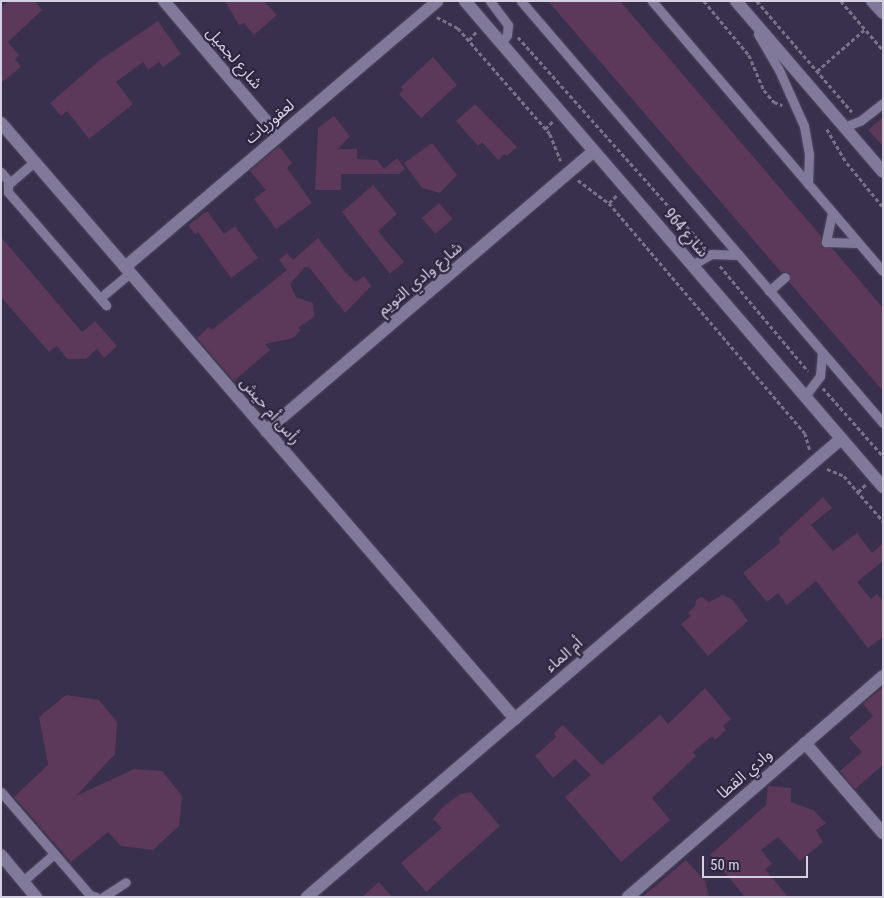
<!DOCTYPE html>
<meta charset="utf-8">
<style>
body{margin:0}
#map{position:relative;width:884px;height:898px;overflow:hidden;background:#38304c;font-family:"Roboto Condensed","Noto Sans Arabic",sans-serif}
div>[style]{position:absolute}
.building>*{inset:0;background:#5c385a;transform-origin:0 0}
.path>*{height:2.5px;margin-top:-1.25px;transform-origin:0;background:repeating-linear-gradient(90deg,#78728a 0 4px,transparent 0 6.5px)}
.roads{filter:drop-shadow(0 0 1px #534c63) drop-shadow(0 0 1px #534c63)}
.service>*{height:9px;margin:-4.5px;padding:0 4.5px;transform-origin:4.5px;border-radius:4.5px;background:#817999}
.minor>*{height:12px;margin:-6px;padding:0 6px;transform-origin:6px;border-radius:6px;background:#817999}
.tertiary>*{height:12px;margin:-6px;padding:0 6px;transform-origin:6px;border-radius:6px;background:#817999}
span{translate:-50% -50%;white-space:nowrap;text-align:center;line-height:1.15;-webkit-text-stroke:4.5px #2e2641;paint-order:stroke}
.street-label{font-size:16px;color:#d5d1e3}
.frame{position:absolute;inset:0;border:2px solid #d5d1e3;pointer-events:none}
.scale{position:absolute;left:702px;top:856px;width:106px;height:22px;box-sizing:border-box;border:2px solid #d5d1e3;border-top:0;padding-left:6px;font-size:15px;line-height:18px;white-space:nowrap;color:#d5d1e3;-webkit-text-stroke:4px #2e2641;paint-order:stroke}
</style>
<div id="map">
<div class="building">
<div style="clip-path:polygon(9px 1px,35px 1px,42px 10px,8px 42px,19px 55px,15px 59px,21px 67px,1px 83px,1px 8px)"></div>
<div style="clip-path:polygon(225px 1px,264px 1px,277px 15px,254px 35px,244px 23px,239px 25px)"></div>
<div style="clip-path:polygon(548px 1px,620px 1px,821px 236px,822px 247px,832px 248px,883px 308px,883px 391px,789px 282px,790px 273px,781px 272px)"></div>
<div style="clip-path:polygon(158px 21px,181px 54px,163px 67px,159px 62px,148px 70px,143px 62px,116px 82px,133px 104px,89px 139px,67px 111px,61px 116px,50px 103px,100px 60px)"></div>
<div style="clip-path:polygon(433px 57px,457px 85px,421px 118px,399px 94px,403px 90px,401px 87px)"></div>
<div style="clip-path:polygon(475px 104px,517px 147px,507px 156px,505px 154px,498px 160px,482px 142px,478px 146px,456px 121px)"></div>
<div style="clip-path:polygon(334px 116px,350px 136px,338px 149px,357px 149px,357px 159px,377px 160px,384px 169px,397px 158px,405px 169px,399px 174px,341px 174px,341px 190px,315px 190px,318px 128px)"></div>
<div style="clip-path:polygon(883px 117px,883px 146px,868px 130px)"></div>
<div style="clip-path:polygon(432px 143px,457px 175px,440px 193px,422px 188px,404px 163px)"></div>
<div style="clip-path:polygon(279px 146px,292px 163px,287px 168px,312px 203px,276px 229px,254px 199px,266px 190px,250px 171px)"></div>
<div style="clip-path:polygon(373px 185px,397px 214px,378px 231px,404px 262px,390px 274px,342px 212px)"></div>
<div style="left:439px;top:203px;width:21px;height:23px;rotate:49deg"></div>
<div style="clip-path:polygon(207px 211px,224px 234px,235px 226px,258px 258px,231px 278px,198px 232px,195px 234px,188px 225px)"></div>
<div style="clip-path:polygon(1px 237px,82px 332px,95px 321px,117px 346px,104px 358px,97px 349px,86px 359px,67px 359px,57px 346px,49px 352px,1px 297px)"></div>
<div style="clip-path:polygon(318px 238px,346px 273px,356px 282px,364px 276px,371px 286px,345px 313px,309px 267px,305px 267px,290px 284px,296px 297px,313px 303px,314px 317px,298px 328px,301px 330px,293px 338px,265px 344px,270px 350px,234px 381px,197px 338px,209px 327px,212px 330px,287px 270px,279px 260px,287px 253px,293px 260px)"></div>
<div style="clip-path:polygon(823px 497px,832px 508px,811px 525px,833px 551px,857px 533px,872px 553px,883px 543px,883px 561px,857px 582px,871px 599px,877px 594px,883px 601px,883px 637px,868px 648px,816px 581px,787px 605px,778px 593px,767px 602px,743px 573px,781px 542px,778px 539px)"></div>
<div style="clip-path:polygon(723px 595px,732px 599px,748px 621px,708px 656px,681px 624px,691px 616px,688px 613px,695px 606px,696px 600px,702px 597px,709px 602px)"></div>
<div style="clip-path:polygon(883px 687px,883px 765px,855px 789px,840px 771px,862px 752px,849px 738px,873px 716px,863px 704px)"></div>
<div style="clip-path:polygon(705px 688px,731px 719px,723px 726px,726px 730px,715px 740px,712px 736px,693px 752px,696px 756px,652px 798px,670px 820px,621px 862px,565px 797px,591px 775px,575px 759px,553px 778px,535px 756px,556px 737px,554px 733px,563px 725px,602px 765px,660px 715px,668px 724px)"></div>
<div style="clip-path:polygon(66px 695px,99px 700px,117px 722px,115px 754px,76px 796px,134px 769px,162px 771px,182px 796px,179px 826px,153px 850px,121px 846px,108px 832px,71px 862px,14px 797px,48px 765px,39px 717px)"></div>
<div style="clip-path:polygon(768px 786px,791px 788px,791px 802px,813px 810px,826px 823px,816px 830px,823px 842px,800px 861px,778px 837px,761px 850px,772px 864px,765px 869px,788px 897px,745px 897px,710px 855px,766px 805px)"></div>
<div style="clip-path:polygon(471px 792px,500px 826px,426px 892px,401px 863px,442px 828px,433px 819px,443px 807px,460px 794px)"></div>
<div style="clip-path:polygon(686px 860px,705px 881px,709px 897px,642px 897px)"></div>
<div style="clip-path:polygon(379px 882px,392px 897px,362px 897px)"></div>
</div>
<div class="path">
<div style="left:704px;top:1px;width:70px;rotate:50.2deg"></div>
<div style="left:749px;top:55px;width:38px;rotate:67deg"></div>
<div style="left:764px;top:90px;width:16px;rotate:50deg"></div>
<div style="left:774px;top:102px;width:9px;rotate:21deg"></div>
<div style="left:757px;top:1px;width:146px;rotate:49.4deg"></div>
<div style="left:841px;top:1px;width:65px;rotate:49.4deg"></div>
<div style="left:437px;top:17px;width:24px;rotate:28deg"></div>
<div style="left:458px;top:28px;width:140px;rotate:49deg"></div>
<div style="left:550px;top:134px;width:29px;rotate:68deg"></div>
<div style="left:518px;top:37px;width:280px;rotate:48.3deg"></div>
<div style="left:469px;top:40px;width:11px;rotate:-49deg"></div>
<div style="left:817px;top:71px;width:64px;rotate:-41.2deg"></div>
<div style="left:545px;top:129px;width:11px;rotate:-45deg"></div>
<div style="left:827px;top:129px;width:39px;rotate:60deg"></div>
<div style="left:847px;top:163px;width:57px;rotate:50.7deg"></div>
<div style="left:578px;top:180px;width:39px;rotate:37deg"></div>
<div style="left:609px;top:203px;width:302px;rotate:49.6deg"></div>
<div style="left:805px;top:433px;width:18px;rotate:74deg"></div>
<div style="left:609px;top:203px;width:11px;rotate:-45deg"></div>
<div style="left:720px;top:266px;width:137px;rotate:50deg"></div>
<div style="left:823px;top:388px;width:91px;rotate:48.6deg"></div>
<div style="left:827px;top:469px;width:18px;rotate:22deg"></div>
<div style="left:844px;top:476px;width:60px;rotate:49.1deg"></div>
<div style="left:858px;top:492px;width:11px;rotate:-45deg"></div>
</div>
<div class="roads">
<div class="service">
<div style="left:490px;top:1px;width:30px;rotate:53deg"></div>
<div style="left:508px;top:25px;width:10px;rotate:96deg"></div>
<div style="left:507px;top:35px;width:10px;rotate:127deg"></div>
<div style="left:521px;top:1px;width:556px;rotate:49.38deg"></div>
<div style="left:652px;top:1px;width:355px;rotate:49.5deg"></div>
<div style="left:758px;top:34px;width:42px;rotate:59.7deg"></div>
<div style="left:779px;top:70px;width:61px;rotate:65.9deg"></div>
<div style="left:804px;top:126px;width:28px;rotate:80deg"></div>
<div style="left:809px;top:154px;width:30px;rotate:92deg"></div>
<div style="left:844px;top:127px;width:17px;rotate:-21deg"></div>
<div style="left:860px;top:121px;width:29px;rotate:-38deg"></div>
<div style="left:34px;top:162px;width:35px;rotate:139deg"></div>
<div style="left:8px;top:185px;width:7px;rotate:90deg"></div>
<div style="left:8px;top:192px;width:150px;rotate:49.1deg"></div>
<div style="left:1px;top:172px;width:14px;rotate:51deg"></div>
<div style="left:832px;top:213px;width:30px;rotate:102deg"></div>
<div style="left:826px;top:242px;width:32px;rotate:2deg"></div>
<div style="left:692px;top:265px;width:22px;rotate:-30deg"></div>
<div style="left:711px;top:254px;width:28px;rotate:2deg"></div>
<div style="left:769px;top:291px;width:21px;rotate:-41deg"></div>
<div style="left:100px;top:298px;width:39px;rotate:-40deg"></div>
<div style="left:805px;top:396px;width:25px;rotate:-53deg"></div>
<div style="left:820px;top:376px;width:24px;rotate:-85deg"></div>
<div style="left:1px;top:792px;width:136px;rotate:49.2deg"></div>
<div style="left:90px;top:895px;width:6px;rotate:18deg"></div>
<div style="left:23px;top:881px;width:41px;rotate:-41.1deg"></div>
<div style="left:103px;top:897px;width:27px;rotate:-33deg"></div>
</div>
<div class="minor">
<div style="left:164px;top:1px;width:177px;rotate:49.6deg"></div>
<div style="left:465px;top:1px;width:641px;rotate:49.3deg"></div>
<div style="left:1px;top:123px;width:787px;rotate:49.22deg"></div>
<div style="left:125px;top:267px;width:410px;rotate:-40.4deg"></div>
<div style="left:266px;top:431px;width:431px;rotate:-40.5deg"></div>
<div style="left:805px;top:743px;width:119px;rotate:49.1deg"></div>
<div style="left:1px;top:855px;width:55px;rotate:50.2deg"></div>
<div style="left:307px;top:897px;width:704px;rotate:-40.62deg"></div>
<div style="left:628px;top:897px;width:337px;rotate:-40.9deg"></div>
</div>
<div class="tertiary">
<div style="left:736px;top:1px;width:225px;rotate:49.3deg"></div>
<div style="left:872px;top:1px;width:16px;rotate:47deg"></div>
</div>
</div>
<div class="street-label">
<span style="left:234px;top:58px;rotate:49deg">شارع لجميل</span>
<span style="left:270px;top:122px;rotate:-40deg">لعقوريات</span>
<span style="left:686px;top:233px;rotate:49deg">شارع 964</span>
<span style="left:420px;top:279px;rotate:-40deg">شارع وادي التويم</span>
<span style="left:270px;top:411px;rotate:49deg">رأس أم حيش</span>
<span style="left:564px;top:655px;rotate:-41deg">أم الماء</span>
<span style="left:745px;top:774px;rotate:-41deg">وادي القطا</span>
</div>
<div class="frame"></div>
<div class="scale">50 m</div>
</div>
